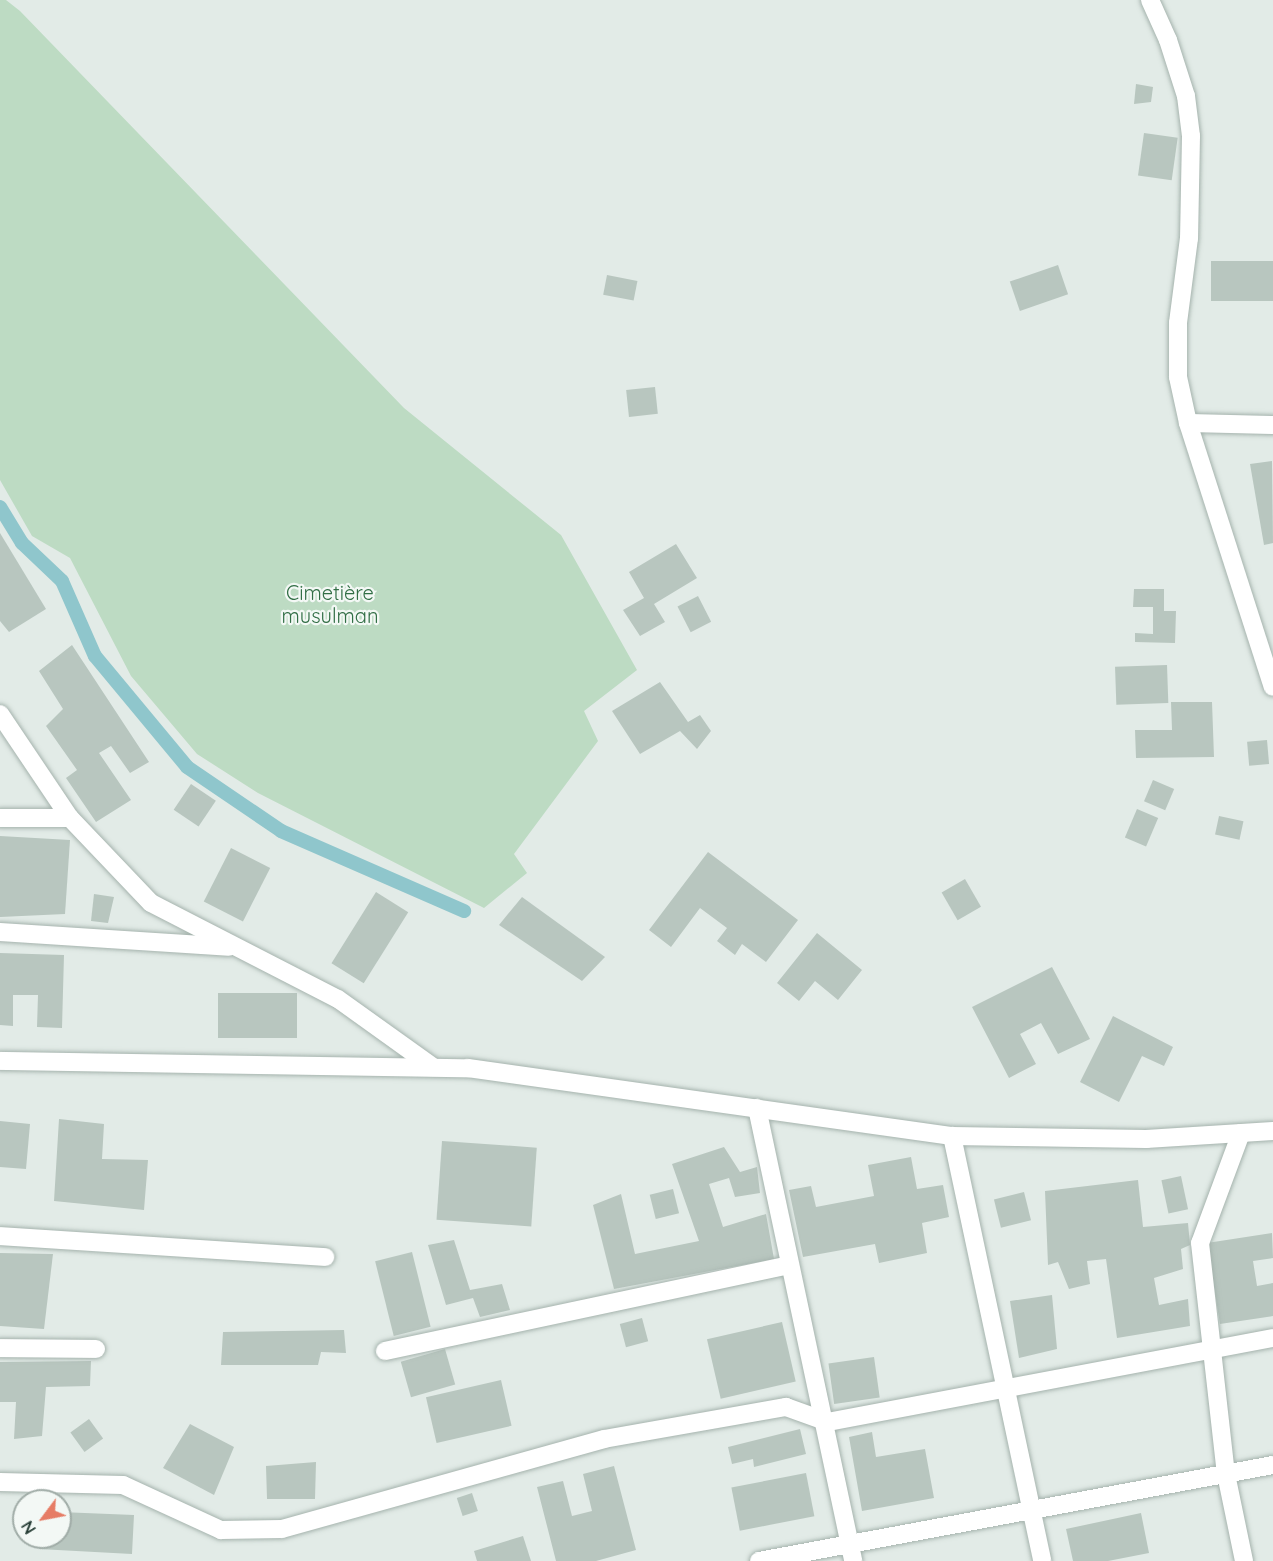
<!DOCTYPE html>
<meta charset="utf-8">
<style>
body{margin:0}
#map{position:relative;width:1273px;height:1561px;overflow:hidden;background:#e2ebe7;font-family:Quicksand,sans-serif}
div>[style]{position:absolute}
.green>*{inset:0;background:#bddbc3}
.stream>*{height:14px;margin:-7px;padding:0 7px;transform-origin:7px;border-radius:7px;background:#8fc6cc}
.building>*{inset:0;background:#b8c6bf;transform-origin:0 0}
.roads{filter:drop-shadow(0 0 2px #a5b3ad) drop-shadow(0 0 2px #a5b3ad)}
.service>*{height:18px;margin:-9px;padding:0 9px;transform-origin:9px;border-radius:9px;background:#fff}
.minor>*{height:18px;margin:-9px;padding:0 9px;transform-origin:9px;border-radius:9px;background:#fff}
span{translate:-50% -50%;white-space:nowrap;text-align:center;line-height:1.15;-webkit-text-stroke:4.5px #f3f8f5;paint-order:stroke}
.park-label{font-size:20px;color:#316e45}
.north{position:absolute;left:12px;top:1489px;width:60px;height:60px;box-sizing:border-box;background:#f3f8f5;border:2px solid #a0aca7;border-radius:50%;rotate:238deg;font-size:16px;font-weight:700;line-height:24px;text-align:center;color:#243b33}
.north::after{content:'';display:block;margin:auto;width:21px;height:27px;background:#e67c65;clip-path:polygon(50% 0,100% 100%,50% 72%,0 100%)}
</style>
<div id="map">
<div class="green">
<div style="clip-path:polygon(0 0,6px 0,20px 11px,404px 408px,561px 535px,637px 670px,584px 711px,598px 741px,514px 854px,527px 873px,484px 908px,258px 793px,197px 754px,131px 676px,70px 558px,32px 536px,0 480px)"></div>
</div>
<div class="stream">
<div style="left:0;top:507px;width:42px;rotate:58.6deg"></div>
<div style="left:22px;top:543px;width:55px;rotate:43.5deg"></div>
<div style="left:62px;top:581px;width:82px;rotate:66.3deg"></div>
<div style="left:95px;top:656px;width:144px;rotate:50.3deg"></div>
<div style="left:187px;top:767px;width:114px;rotate:34.2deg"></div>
<div style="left:281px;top:831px;width:200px;rotate:23.6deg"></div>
</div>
<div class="building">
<div style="clip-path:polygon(1136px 84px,1153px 87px,1151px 102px,1134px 104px)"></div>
<div style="left:1144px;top:133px;width:34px;height:43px;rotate:8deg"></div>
<div style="left:1273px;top:261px;width:40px;height:62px;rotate:90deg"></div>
<div style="left:1058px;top:265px;width:31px;height:51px;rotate:71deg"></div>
<div style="left:607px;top:275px;width:31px;height:20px;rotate:11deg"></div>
<div style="left:655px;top:387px;width:27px;height:29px;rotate:84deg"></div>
<div style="clip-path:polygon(1272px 461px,1273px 543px,1264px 545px,1250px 464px)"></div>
<div style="clip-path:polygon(0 533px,46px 609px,9px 632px,0 621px)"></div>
<div style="clip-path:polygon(676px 544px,697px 578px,654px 604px,665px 622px,640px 636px,623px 610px,644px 598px,629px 572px)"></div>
<div style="clip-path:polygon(1134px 589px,1164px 589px,1164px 611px,1176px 611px,1175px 643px,1135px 642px,1135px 633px,1153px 634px,1153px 607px,1133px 607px)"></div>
<div style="left:698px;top:596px;width:29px;height:23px;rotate:63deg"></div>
<div style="clip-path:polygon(72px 645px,149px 762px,130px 773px,111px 746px,99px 753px,131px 800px,96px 822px,66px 778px,77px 770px,46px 726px,63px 709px,39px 671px)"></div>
<div style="left:1167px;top:665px;width:38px;height:52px;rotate:88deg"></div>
<div style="clip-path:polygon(660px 682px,688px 722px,700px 715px,711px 731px,697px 749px,680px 731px,640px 754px,612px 711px)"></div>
<div style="clip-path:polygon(1171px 702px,1212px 702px,1214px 757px,1136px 758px,1135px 730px,1172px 730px)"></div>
<div style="left:1267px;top:740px;width:24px;height:20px;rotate:85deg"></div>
<div style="left:1153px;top:780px;width:23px;height:23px;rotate:23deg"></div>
<div style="left:191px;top:784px;width:30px;height:31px;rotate:34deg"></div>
<div style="left:1137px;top:809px;width:23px;height:31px;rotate:23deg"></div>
<div style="left:1219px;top:816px;width:25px;height:19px;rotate:12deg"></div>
<div style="clip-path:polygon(0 836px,70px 840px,65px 914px,0 917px)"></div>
<div style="left:231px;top:848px;width:44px;height:60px;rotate:27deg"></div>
<div style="clip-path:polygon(708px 852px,798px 920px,766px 962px,742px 944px,735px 955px,717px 941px,727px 928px,700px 908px,671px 947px,649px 930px)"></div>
<div style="left:965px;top:879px;width:32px;height:27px;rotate:60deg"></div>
<div style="left:376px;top:892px;width:38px;height:84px;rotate:32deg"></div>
<div style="clip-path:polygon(94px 894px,114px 897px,108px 923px,91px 921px)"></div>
<div style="clip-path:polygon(522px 897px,605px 957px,582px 981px,499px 925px)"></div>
<div style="clip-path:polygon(817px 933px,862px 970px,838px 1000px,815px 981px,799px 1001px,777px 983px)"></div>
<div style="clip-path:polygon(0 953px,64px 955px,62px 1028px,37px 1027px,38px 995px,13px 995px,13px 1026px,0 1025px)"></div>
<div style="clip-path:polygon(1052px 967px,1090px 1039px,1058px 1054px,1041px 1023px,1020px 1034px,1036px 1064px,1009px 1078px,972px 1007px)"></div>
<div style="left:297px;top:993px;width:45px;height:79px;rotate:90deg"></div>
<div style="clip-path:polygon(1113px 1016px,1173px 1047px,1164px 1066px,1142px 1056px,1119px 1102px,1080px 1082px)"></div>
<div style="clip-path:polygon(59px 1119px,104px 1124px,102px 1159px,148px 1160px,144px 1210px,54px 1201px)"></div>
<div style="clip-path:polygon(0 1121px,30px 1124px,26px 1169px,0 1167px)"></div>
<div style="left:442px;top:1141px;width:95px;height:79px;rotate:4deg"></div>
<div style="clip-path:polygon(724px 1147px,740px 1172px,757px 1167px,760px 1193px,735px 1197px,729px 1178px,709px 1184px,723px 1227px,766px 1214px,774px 1259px,614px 1289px,593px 1205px,621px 1194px,635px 1254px,699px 1241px,672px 1164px)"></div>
<div style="clip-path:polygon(911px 1157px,917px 1189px,943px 1185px,949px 1217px,922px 1223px,927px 1253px,879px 1263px,875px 1244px,803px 1257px,789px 1190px,811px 1186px,816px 1207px,874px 1196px,868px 1165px)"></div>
<div style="left:1181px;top:1176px;width:34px;height:20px;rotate:78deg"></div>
<div style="clip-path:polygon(1138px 1180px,1143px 1227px,1188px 1223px,1190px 1245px,1181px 1249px,1183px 1269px,1154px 1278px,1159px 1305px,1188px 1299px,1190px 1326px,1117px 1338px,1106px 1259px,1087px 1261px,1090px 1284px,1069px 1289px,1058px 1262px,1048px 1265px,1045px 1191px)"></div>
<div style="left:673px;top:1189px;width:25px;height:24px;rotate:76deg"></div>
<div style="left:1024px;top:1192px;width:29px;height:31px;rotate:76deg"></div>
<div style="clip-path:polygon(1272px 1233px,1273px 1258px,1253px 1261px,1257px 1286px,1273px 1283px,1273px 1316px,1220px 1324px,1207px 1243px)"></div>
<div style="clip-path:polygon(454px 1240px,470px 1290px,502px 1284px,510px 1310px,480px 1317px,473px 1298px,446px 1305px,428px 1245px)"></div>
<div style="left:412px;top:1252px;width:77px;height:38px;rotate:76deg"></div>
<div style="clip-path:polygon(0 1253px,53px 1254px,44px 1329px,0 1326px)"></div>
<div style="clip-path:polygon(1052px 1295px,1057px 1349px,1019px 1358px,1010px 1301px)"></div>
<div style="left:642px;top:1318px;width:24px;height:23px;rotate:75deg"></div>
<div style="left:782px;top:1322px;width:61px;height:77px;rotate:77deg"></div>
<div style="clip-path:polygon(344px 1330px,346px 1353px,321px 1352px,318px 1365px,221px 1365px,223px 1332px)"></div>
<div style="left:445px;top:1349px;width:37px;height:46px;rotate:74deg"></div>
<div style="left:874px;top:1357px;width:41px;height:46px;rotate:82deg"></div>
<div style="clip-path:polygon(91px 1361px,90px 1386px,46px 1387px,42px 1436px,14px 1439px,16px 1402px,0 1402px,0 1362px)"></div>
<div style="left:501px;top:1380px;width:47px;height:77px;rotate:77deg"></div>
<div style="left:89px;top:1419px;width:24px;height:23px;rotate:54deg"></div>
<div style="clip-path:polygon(190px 1424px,234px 1447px,214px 1495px,163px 1468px)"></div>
<div style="clip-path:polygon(800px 1429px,806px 1454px,754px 1467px,753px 1459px,732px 1464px,728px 1447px)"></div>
<div style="clip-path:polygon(872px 1432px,876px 1457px,925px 1449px,934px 1498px,862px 1511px,849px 1437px)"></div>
<div style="clip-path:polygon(316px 1462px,315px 1499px,267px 1499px,266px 1466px)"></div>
<div style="clip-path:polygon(614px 1466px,636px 1550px,596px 1561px,556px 1561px,537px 1487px,563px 1481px,572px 1516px,592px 1511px,583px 1474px)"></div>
<div style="left:806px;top:1473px;width:44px;height:76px;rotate:79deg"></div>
<div style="left:472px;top:1493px;width:19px;height:16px;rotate:72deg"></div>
<div style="clip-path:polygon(60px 1512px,134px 1515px,132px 1554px,39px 1549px,40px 1537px,60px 1537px)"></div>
<div style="clip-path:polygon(1141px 1513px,1149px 1553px,1108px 1561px,1073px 1561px,1066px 1529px)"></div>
<div style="clip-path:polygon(523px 1536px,531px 1561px,477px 1561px,474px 1551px)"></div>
</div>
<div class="roads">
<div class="service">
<div style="left:1188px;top:423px;width:85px;rotate:1.3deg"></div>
<div style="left:0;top:714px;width:125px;rotate:56.1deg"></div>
<div style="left:70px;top:818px;width:117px;rotate:46.4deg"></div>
<div style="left:151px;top:903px;width:210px;rotate:27.2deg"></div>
<div style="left:338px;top:999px;width:117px;rotate:35.6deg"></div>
<div style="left:0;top:818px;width:70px"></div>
<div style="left:0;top:932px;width:229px;rotate:3.7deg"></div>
<div style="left:757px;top:1108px;width:463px;rotate:78deg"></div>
<div style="left:1241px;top:1133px;width:117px;rotate:110.4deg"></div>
<div style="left:1200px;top:1243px;width:232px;rotate:83.6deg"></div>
<div style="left:1226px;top:1474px;width:89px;rotate:78.3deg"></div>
<div style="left:0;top:1236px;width:326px;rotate:3.7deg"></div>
<div style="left:0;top:1348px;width:96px;rotate:0.6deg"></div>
<div style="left:385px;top:1351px;width:413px;rotate:-12deg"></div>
<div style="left:0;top:1482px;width:123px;rotate:1.4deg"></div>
<div style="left:123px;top:1485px;width:108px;rotate:24.7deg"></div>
<div style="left:221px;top:1530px;width:61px;rotate:-0.9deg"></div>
<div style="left:282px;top:1529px;width:334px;rotate:-15.6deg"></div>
<div style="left:604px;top:1439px;width:185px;rotate:-10deg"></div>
<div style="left:786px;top:1407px;width:45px;rotate:19.7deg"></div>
<div style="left:828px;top:1422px;width:453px;rotate:-10.7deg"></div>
<div style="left:759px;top:1561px;width:523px;rotate:-10.58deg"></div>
</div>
<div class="minor">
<div style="left:1150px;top:0;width:44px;rotate:65.8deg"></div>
<div style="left:1168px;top:40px;width:59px;rotate:72.2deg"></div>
<div style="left:1186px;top:96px;width:40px;rotate:82.9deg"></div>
<div style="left:1191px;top:136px;width:102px;rotate:91.1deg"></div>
<div style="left:1189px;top:238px;width:86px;rotate:97.4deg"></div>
<div style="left:1178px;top:323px;width:54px;rotate:90deg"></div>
<div style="left:1178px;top:377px;width:47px;rotate:77.7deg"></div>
<div style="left:1188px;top:423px;width:277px;rotate:72.2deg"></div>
<div style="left:0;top:1061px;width:468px;rotate:0.9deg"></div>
<div style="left:468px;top:1068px;width:489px;rotate:8deg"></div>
<div style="left:952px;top:1136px;width:194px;rotate:0.9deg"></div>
<div style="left:1146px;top:1139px;width:127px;rotate:-3.6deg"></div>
<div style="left:952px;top:1136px;width:434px;rotate:78deg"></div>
</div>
</div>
<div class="park-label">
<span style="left:330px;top:604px">Cimetière<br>musulman</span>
</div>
<div class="north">N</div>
</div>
